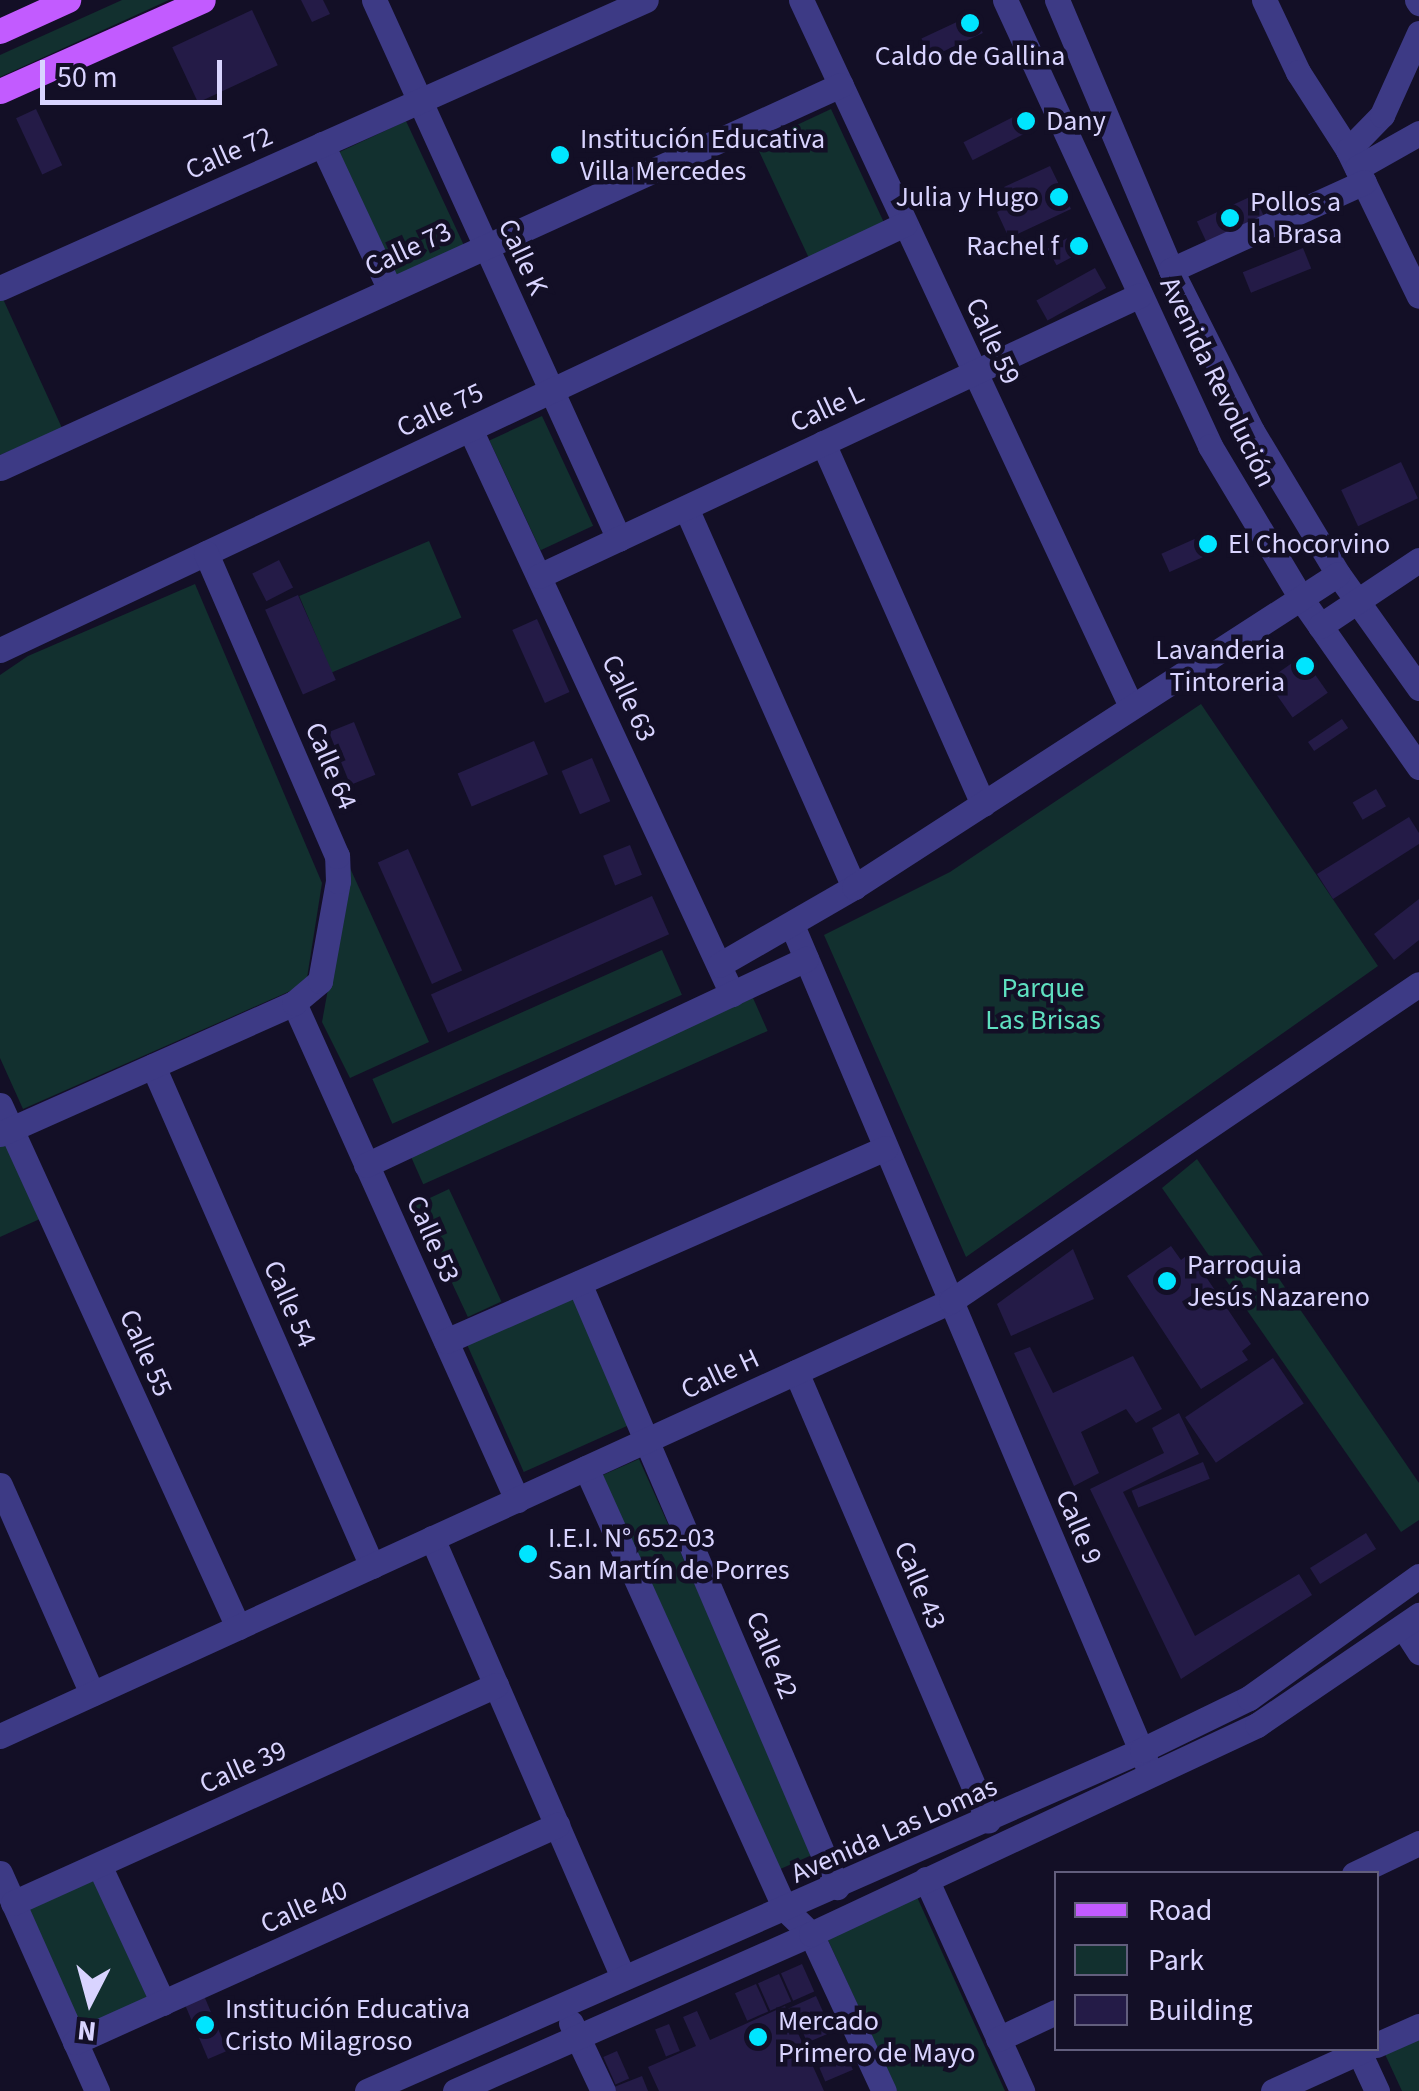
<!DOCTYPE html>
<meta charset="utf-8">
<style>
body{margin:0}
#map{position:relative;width:1419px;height:2091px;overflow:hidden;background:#130f26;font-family:"Source Sans 3",sans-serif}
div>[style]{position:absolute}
.green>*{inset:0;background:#12302f;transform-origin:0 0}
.building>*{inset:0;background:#241b47;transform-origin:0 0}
.minor>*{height:25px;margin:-12.5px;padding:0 12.5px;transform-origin:12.5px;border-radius:12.5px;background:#3d3a85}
.major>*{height:25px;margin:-12.5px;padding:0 12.5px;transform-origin:12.5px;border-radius:12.5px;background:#c25bff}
.dots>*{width:28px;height:28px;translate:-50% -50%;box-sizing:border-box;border:5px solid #130f26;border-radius:50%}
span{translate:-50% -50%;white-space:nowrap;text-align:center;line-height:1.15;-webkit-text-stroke:9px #130f26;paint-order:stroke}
.poi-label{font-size:28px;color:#d9d4ff}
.left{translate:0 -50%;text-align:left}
.right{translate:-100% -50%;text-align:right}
.street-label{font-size:28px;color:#d9d4ff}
.park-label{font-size:28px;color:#5fe0c0}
.legend{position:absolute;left:1054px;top:1871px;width:325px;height:180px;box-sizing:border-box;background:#130f26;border:2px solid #625e7d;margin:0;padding:12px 18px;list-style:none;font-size:30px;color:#d9d4ff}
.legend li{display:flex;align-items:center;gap:20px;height:50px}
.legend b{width:50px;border:2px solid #625e7d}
.north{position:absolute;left:40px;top:1951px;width:100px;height:100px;-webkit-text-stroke:8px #130f26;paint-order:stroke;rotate:186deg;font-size:28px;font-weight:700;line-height:40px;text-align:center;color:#d9d4ff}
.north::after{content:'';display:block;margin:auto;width:35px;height:45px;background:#d9d4ff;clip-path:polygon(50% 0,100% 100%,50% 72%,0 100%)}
.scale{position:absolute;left:40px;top:60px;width:182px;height:45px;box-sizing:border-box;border:5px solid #d9d4ff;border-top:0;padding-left:12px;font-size:30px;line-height:35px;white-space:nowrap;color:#d9d4ff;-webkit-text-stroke:8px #130f26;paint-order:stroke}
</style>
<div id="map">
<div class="green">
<div style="clip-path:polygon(122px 0,169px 0,0 77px,0 55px)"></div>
<div style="left:831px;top:109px;width:125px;height:83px;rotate:65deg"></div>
<div style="left:406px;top:121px;width:137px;height:87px;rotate:65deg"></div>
<div style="clip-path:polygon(3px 299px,62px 428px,0 455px,0 300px)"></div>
<div style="left:542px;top:416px;width:121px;height:58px;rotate:65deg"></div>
<div style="left:429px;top:541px;width:83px;height:141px;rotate:67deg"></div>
<div style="clip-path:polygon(195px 584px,322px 883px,307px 978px,297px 988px,23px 1109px,0 1058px,0 675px,28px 656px)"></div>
<div style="clip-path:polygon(1201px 704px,1378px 966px,966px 1257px,824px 935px,950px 872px)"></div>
<div style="clip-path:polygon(350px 868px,429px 1042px,350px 1078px,322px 1022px)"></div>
<div style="left:662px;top:950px;width:49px;height:317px;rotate:66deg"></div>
<div style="left:753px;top:998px;width:36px;height:377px;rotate:66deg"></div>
<div style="clip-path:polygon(7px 1141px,42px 1218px,0 1237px,0 1144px)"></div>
<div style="clip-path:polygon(1197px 1159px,1419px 1483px,1419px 1520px,1401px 1532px,1162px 1188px)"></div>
<div style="left:449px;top:1189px;width:124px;height:37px;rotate:65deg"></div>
<div style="left:572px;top:1295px;width:142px;height:116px;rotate:66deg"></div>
<div style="left:639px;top:1459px;width:432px;height:45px;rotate:66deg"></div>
<div style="left:95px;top:1874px;width:136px;height:77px;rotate:66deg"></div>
<div style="clip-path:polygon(917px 1897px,1005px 2091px,897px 2091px,827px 1938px)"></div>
<div style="clip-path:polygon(1419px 2036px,1419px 2091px,1402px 2091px,1384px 2052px)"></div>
</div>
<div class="building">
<div style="clip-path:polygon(301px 0,323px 0,330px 14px,312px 22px)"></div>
<div style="left:252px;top:10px;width:61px;height:88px;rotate:65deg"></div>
<div style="left:974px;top:14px;width:21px;height:58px;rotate:65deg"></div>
<div style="left:36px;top:109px;width:62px;height:22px;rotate:65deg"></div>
<div style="left:1025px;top:111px;width:20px;height:69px;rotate:63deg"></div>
<div style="clip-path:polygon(1050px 166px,1071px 209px,1009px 238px,997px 212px,1012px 204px,1004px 187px)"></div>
<div style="left:1254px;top:195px;width:23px;height:63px;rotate:65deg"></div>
<div style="left:1075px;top:234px;width:19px;height:31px;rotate:62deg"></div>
<div style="left:1303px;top:248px;width:22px;height:65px;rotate:68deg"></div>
<div style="left:1095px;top:268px;width:23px;height:67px;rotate:61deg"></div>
<div style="left:1401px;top:462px;width:40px;height:66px;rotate:65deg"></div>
<div style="left:1208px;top:533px;width:20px;height:51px;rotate:66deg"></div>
<div style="left:279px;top:560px;width:31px;height:30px;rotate:63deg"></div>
<div style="left:298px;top:595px;width:93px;height:36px;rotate:66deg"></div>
<div style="left:537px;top:619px;width:80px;height:27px;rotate:66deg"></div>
<div style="left:1302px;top:656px;width:45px;height:43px;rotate:55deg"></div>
<div style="left:1342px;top:719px;width:11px;height:41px;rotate:56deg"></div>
<div style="left:354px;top:722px;width:57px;height:27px;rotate:68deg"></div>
<div style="left:534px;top:741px;width:36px;height:83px;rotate:67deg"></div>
<div style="left:592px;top:758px;width:47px;height:33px;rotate:67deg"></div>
<div style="left:1376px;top:789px;width:20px;height:27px;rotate:60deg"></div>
<div style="clip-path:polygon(1409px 817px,1419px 833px,1419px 844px,1333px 899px,1317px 874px)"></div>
<div style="left:630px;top:845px;width:32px;height:29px;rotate:68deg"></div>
<div style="left:408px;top:849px;width:133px;height:33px;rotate:66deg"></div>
<div style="left:652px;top:896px;width:42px;height:242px;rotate:66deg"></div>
<div style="clip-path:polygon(1419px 899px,1419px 940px,1394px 960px,1374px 934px)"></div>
<div style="clip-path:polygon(1171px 1246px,1181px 1260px,1190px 1253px,1251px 1344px,1242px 1351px,1248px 1360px,1201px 1389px,1127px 1276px)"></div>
<div style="clip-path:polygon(1073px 1249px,1094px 1299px,1011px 1336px,997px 1304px)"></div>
<div style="clip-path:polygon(1030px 1347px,1053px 1393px,1133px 1356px,1162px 1409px,1136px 1423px,1126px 1409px,1081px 1432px,1099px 1473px,1074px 1486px,1014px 1353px)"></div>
<div style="left:1273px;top:1358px;width:55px;height:106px;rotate:56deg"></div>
<div style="clip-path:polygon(1179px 1413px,1199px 1454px,1123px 1492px,1195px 1636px,1299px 1574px,1312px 1595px,1181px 1679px,1090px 1489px,1164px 1453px,1152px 1428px)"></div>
<div style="left:1203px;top:1462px;width:18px;height:77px;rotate:68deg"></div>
<div style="left:1366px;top:1533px;width:19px;height:66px;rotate:58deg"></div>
<div style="left:802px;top:1964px;width:30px;height:23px;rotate:66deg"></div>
<div style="left:779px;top:1974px;width:30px;height:23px;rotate:66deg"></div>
<div style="left:756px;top:1984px;width:30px;height:23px;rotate:66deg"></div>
<div style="left:202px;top:1991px;width:65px;height:21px;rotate:67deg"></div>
<div style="left:816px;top:1996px;width:22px;height:30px;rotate:66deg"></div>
<div style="clip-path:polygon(785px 2006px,796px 2030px,793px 2032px,797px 2031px,824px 2091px,659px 2091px,648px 2067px,696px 2046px,683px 2017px,697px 2011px,710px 2040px)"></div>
<div style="left:829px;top:2017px;width:15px;height:30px;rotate:67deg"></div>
<div style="left:669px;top:2024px;width:29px;height:15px;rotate:68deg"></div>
<div style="left:617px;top:2051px;width:30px;height:15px;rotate:66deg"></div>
<div style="left:847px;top:2056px;width:15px;height:30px;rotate:67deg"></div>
<div style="clip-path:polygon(642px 2076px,648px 2091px,616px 2091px,614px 2087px)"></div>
</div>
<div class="minor">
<div style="left:374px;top:0;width:592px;rotate:65.56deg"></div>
<div style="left:801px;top:0;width:779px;rotate:64.95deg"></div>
<div style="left:1005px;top:0;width:491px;rotate:65.3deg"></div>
<div style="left:1210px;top:446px;width:179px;rotate:59.1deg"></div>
<div style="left:1302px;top:600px;width:204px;rotate:55deg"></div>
<div style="left:1057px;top:0;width:293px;rotate:67.1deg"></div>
<div style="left:1171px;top:270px;width:180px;rotate:63.3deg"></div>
<div style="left:1252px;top:431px;width:167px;rotate:59deg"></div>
<div style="left:1338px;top:574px;width:140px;rotate:54.6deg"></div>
<div style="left:1264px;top:0;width:80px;rotate:64.7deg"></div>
<div style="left:1298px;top:72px;width:93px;rotate:57.3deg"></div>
<div style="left:1348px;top:150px;width:162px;rotate:64.1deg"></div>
<div style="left:1417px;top:0;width:4px;rotate:56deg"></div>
<div style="left:322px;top:144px;width:161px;rotate:65deg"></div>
<div style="left:1348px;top:150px;width:49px;rotate:-45.8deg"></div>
<div style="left:1382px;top:115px;width:90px;rotate:-65.7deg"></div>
<div style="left:1357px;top:168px;width:71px;rotate:-29.4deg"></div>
<div style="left:1171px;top:270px;width:212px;rotate:-24.5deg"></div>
<div style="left:0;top:288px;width:707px;rotate:-24.03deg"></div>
<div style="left:470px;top:429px;width:623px;rotate:65.12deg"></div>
<div style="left:823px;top:443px;width:395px;rotate:66.1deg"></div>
<div style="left:0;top:468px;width:924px;rotate:-24.49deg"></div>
<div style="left:686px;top:508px;width:415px;rotate:66.1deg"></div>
<div style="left:539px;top:576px;width:663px;rotate:-25.06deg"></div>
<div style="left:1320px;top:626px;width:119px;rotate:-33.7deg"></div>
<div style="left:0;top:650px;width:1000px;rotate:-25.21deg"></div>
<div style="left:792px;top:925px;width:914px;rotate:67.08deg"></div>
<div style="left:719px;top:965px;width:156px;rotate:-30deg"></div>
<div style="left:854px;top:887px;width:576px;rotate:-32.89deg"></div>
<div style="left:294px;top:1003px;width:545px;rotate:65.83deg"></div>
<div style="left:153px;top:1066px;width:546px;rotate:66.35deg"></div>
<div style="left:0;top:1105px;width:574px;rotate:65.49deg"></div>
<div style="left:0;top:1134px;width:322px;rotate:-24deg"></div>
<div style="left:294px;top:1003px;width:34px;rotate:-40deg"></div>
<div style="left:320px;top:981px;width:102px;rotate:-79.8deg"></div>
<div style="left:338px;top:881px;width:25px;rotate:-92deg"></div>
<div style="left:337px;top:856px;width:330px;rotate:-113.4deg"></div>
<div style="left:366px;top:1165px;width:486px;rotate:-25.1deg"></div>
<div style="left:579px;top:1283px;width:657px;rotate:66.87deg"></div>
<div style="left:446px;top:1341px;width:480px;rotate:-23.7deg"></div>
<div style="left:796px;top:1372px;width:488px;rotate:66.8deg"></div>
<div style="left:586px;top:1468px;width:485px;rotate:65.7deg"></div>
<div style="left:786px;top:1910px;width:35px;rotate:44deg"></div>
<div style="left:811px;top:1934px;width:173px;rotate:65.1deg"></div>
<div style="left:0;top:1485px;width:228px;rotate:66.2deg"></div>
<div style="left:432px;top:1538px;width:479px;rotate:66.5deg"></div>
<div style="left:1403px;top:1627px;width:30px;rotate:57deg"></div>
<div style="left:0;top:1736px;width:1046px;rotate:-24.58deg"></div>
<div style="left:951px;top:1301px;width:565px;rotate:-34.11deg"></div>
<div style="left:99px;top:1865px;width:152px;rotate:65.1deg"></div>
<div style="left:0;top:1873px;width:239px;rotate:66deg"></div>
<div style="left:1354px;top:1874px;width:72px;rotate:-25.5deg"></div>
<div style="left:926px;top:1879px;width:233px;rotate:65.6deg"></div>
<div style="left:13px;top:1903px;width:530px;rotate:-24.29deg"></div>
<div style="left:571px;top:2023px;width:75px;rotate:64.8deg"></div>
<div style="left:998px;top:2039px;width:64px;rotate:-25deg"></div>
<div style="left:75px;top:2042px;width:529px;rotate:-24.24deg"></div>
<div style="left:1376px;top:2045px;width:47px;rotate:-23.8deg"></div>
<div style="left:1359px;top:2052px;width:43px;rotate:65.2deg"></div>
<div style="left:367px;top:2091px;width:847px;rotate:-23.75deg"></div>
<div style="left:1142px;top:1750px;width:119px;rotate:-25.9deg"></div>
<div style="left:1249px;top:1698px;width:209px;rotate:-35.7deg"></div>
<div style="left:455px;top:2091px;width:389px;rotate:-23.8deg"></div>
<div style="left:811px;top:1934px;width:493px;rotate:-25.1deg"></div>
<div style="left:1257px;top:1725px;width:196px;rotate:-34.2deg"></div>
<div style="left:1273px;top:2091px;width:104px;rotate:-24.4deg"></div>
</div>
<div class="major">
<div style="left:0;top:31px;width:75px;rotate:-24.5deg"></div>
<div style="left:0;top:91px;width:222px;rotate:-24.1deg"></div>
</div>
<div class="dots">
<div style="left:970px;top:23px;background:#00e5ff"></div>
<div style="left:1026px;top:121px;background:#00e5ff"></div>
<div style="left:560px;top:155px;background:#00e5ff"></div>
<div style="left:1059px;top:197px;background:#00e5ff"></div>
<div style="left:1230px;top:218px;background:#00e5ff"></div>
<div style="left:1079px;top:246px;background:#00e5ff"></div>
<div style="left:1208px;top:544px;background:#00e5ff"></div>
<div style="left:1305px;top:666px;background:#00e5ff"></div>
<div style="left:1167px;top:1281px;background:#00e5ff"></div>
<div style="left:528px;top:1554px;background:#00e5ff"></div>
<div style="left:205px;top:2025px;background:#00e5ff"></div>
<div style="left:758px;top:2037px;background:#00e5ff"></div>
</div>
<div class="poi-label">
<span style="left:970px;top:56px">Caldo de Gallina</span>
<span class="left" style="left:1046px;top:121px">Dany</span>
<span class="left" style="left:580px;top:155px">Institución Educativa<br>Villa Mercedes</span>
<span class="right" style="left:1039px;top:197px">Julia y Hugo</span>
<span class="left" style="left:1250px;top:218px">Pollos a<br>la Brasa</span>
<span class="right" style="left:1059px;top:246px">Rachel f</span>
<span class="left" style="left:1228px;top:544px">El Chocorvino</span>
<span class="right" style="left:1285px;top:666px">Lavanderia<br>Tintoreria</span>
<span class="left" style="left:1187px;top:1281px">Parroquia<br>Jesús Nazareno</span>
<span class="left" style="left:548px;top:1554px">I.E.I. N° 652-03<br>San Martín de Porres</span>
<span class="left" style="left:225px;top:2025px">Institución Educativa<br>Cristo Milagroso</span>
<span class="left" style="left:778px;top:2037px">Mercado<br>Primero de Mayo</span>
</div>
<div class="street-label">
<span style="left:229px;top:153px;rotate:-24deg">Calle 72</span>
<span style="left:408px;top:249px;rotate:-25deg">Calle 73</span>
<span style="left:523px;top:257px;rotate:65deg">Calle K</span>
<span style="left:993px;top:341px;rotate:65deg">Calle 59</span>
<span style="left:1218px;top:382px;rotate:64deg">Avenida Revolución</span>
<span style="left:827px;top:408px;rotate:-25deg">Calle L</span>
<span style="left:440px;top:410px;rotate:-25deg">Calle 75</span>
<span style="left:629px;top:698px;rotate:65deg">Calle 63</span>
<span style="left:331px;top:766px;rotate:67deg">Calle 64</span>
<span style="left:433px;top:1239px;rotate:66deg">Calle 53</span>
<span style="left:290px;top:1304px;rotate:66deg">Calle 54</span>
<span style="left:146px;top:1353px;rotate:66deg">Calle 55</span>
<span style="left:720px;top:1374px;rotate:-25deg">Calle H</span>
<span style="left:1079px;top:1527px;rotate:67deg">Calle 9</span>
<span style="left:920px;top:1585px;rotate:67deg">Calle 43</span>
<span style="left:772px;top:1655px;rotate:67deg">Calle 42</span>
<span style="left:243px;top:1767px;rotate:-24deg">Calle 39</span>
<span style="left:894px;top:1830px;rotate:-24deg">Avenida Las Lomas</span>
<span style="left:304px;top:1907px;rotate:-24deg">Calle 40</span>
</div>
<div class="park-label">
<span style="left:1043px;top:1004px">Parque<br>Las Brisas</span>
</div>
<ul class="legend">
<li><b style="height:12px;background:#c25bff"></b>Road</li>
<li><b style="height:28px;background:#12302f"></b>Park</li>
<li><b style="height:28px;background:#241b47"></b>Building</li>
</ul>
<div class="north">N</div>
<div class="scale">50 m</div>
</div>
